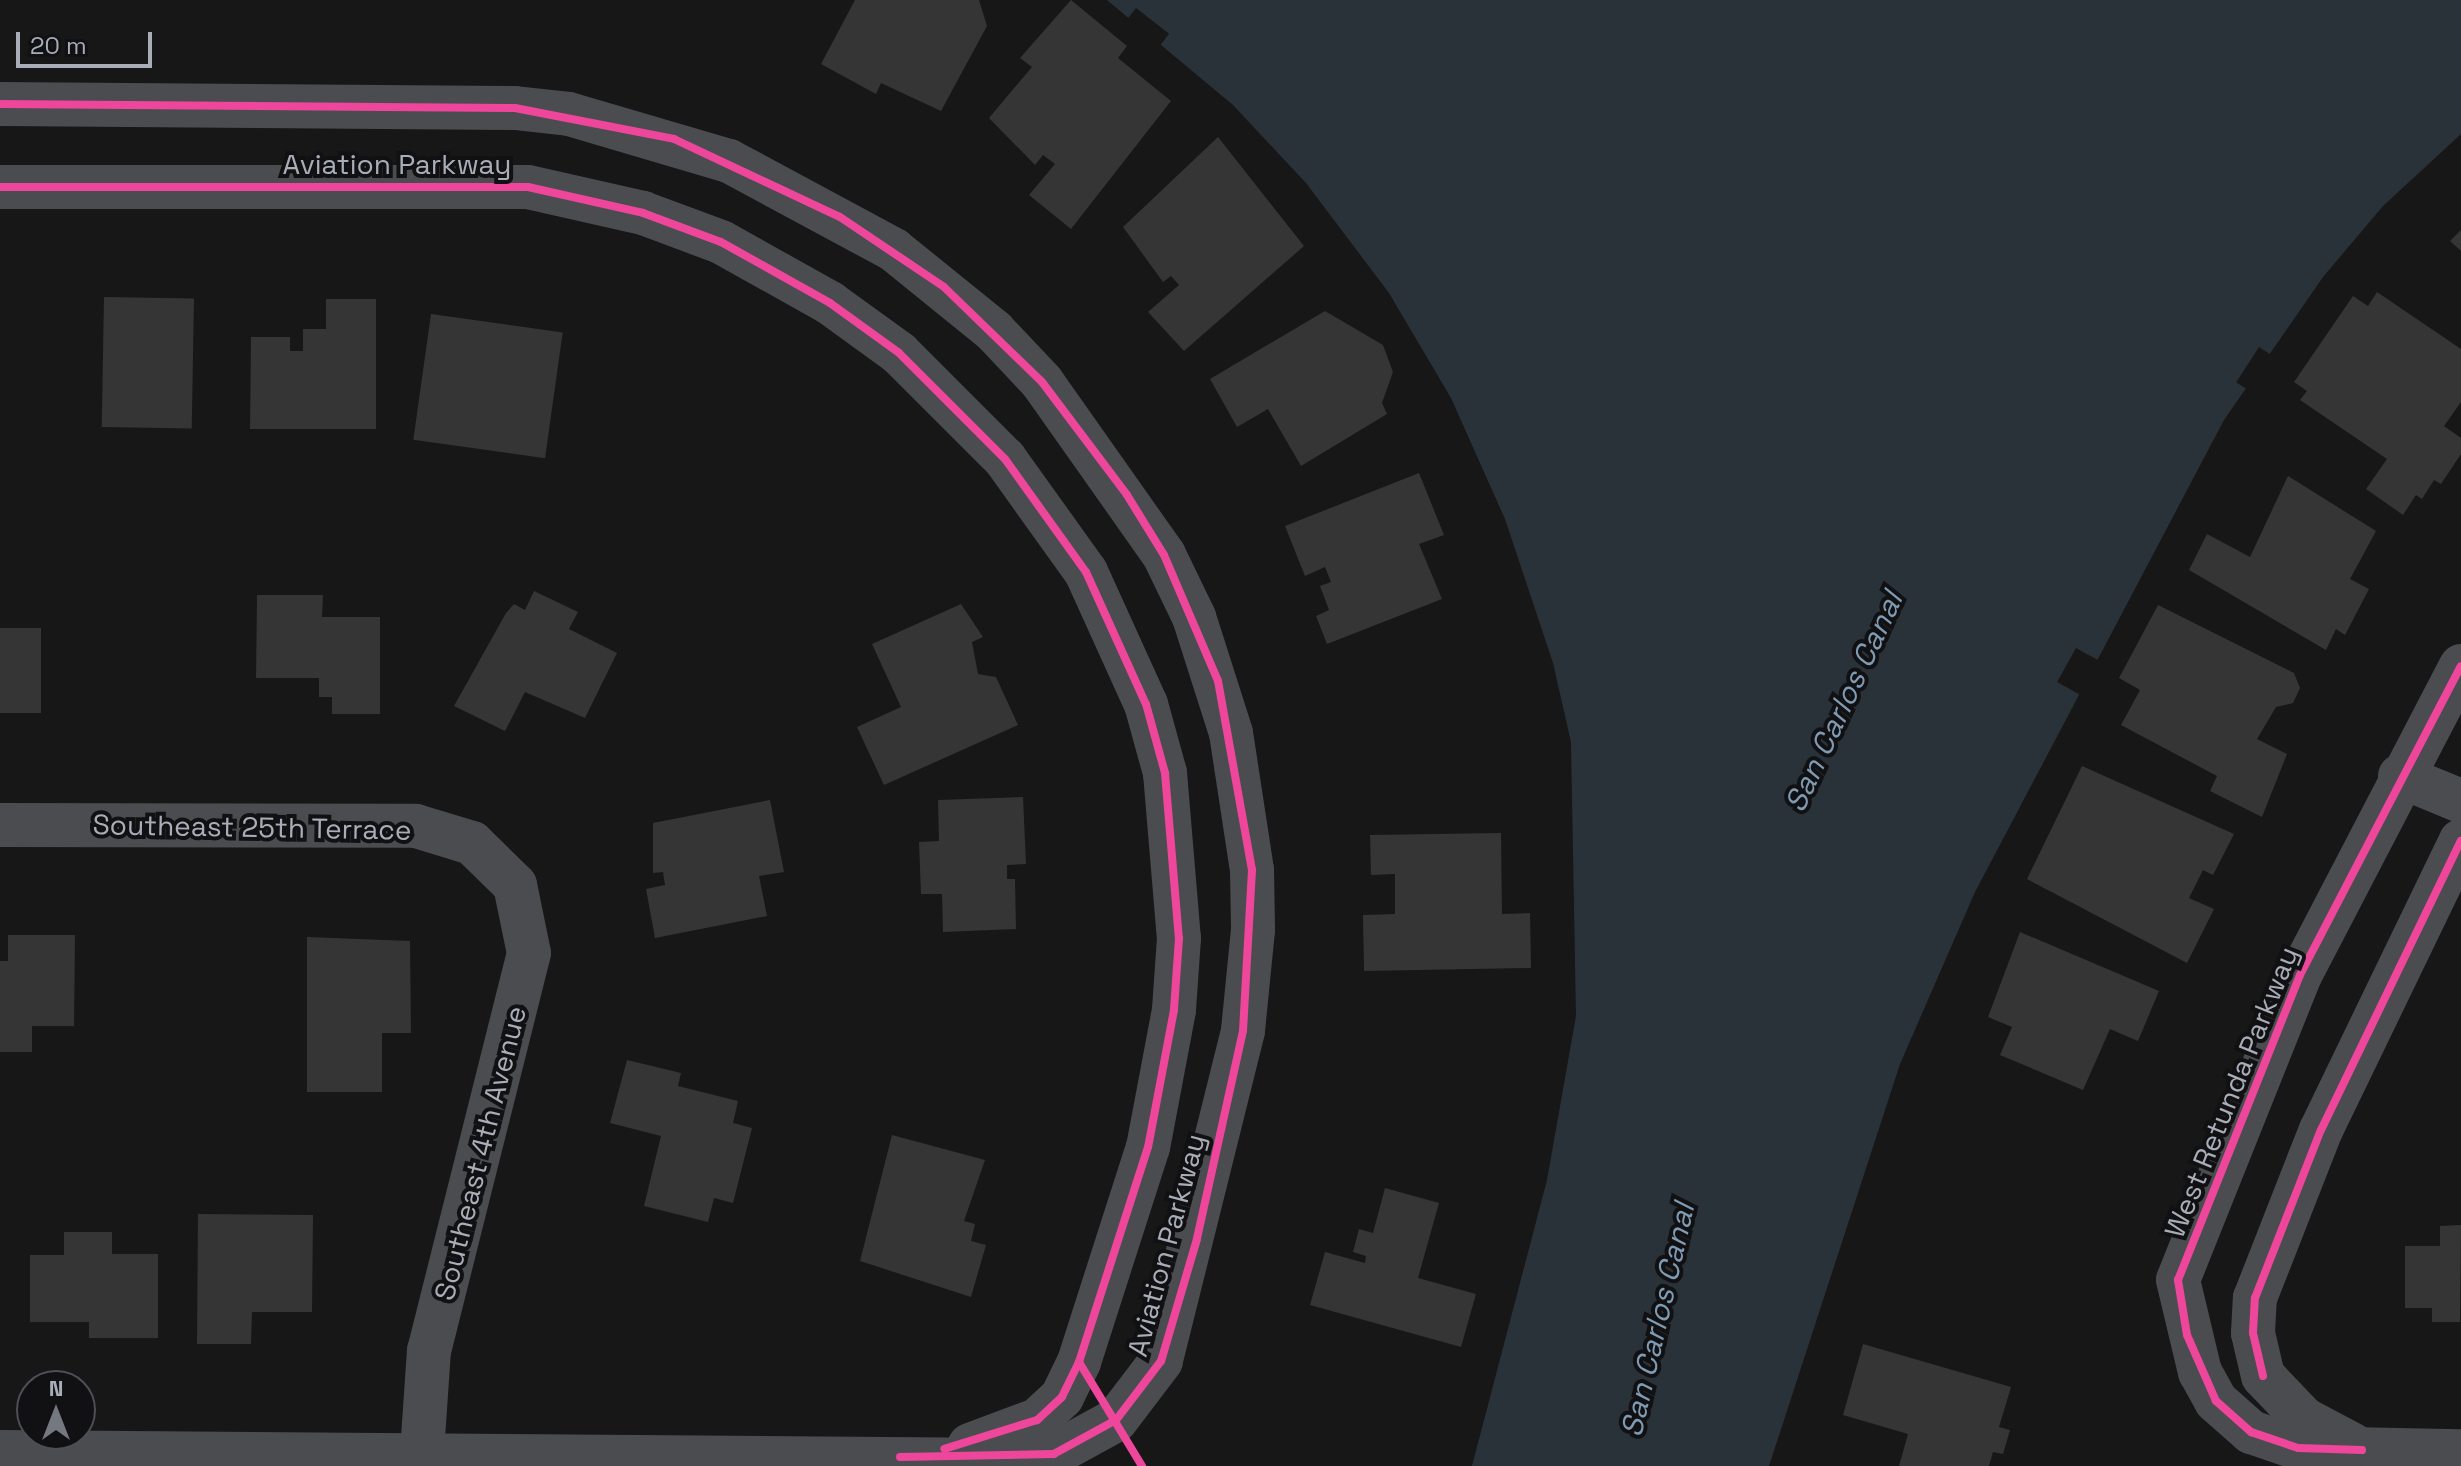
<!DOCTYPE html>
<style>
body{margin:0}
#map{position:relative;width:2461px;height:1466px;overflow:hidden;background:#171717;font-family:"Space Grotesk",sans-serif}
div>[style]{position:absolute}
.water>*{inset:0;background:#2a3239}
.pier>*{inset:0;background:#171717;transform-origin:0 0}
.building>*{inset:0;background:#353536;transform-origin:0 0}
.minor>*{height:44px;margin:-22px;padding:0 22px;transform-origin:22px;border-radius:22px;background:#4b4c50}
.cycleway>*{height:8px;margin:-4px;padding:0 4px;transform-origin:4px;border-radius:4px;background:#ed469a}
span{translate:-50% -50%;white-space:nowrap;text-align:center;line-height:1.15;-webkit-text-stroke:8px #111113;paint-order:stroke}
.street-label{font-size:28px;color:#a8adb8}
.water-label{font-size:30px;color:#7f9bb3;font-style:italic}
.north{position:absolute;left:16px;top:1370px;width:80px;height:80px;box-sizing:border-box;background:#111113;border:2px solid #4d4f55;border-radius:50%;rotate:0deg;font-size:22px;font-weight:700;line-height:32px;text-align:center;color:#a8adb8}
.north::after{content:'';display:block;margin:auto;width:28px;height:36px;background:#757880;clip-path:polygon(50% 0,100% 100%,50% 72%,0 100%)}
.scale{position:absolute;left:16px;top:32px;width:136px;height:36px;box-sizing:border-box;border:4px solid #a8adb8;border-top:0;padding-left:10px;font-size:24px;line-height:28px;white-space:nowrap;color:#a8adb8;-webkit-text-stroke:6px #111113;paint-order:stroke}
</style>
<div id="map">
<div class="water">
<div style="clip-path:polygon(1107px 0,2461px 0,2461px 134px,2383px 206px,2323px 277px,2224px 420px,1975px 892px,1900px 1064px,1769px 1466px,1472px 1466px,1547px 1180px,1576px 1016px,1571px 742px,1553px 663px,1505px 519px,1451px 398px,1389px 293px,1306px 183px,1233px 105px)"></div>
</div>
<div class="pier">
<div style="left:1136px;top:8px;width:42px;height:15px;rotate:38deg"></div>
<div style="left:2259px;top:347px;width:17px;height:42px;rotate:33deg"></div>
<div style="left:2076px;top:648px;width:26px;height:39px;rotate:29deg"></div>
</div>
<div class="building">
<div style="clip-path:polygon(855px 0,979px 0,987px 26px,941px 111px,881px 83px,876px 94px,821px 64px)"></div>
<div style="clip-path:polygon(1071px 0,1127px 46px,1118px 58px,1171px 101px,1071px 229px,1029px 195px,1055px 164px,1043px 155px,1035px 165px,989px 118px,1032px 67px,1020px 58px)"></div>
<div style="clip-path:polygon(1218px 137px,1304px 246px,1184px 351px,1148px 312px,1179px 285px,1171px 276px,1163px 282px,1123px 227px)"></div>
<div style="clip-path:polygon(2461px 230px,2461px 251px,2450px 241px)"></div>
<div style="clip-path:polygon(2377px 292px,2461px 349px,2461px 402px,2444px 426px,2461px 438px,2461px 454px,2441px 484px,2434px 480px,2422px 499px,2416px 495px,2403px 515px,2366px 489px,2387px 459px,2300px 400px,2307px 391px,2294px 382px,2353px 296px,2368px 306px)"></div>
<div style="left:104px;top:297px;width:90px;height:130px;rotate:1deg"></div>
<div style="clip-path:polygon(326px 299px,376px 299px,376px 429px,250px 429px,251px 337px,290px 337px,290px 351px,303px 351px,303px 329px,326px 329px)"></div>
<div style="clip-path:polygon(1325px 311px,1383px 345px,1393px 372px,1382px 403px,1387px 414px,1301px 466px,1268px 409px,1237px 427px,1210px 379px)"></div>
<div style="left:431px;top:314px;width:133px;height:127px;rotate:8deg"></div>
<div style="clip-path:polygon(1419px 473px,1444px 535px,1419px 544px,1442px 599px,1327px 644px,1316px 616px,1329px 610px,1320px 586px,1331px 582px,1325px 567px,1305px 576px,1285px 526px)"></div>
<div style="clip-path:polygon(2288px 476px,2376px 531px,2350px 579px,2369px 589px,2345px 635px,2336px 629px,2326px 650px,2189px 570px,2207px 534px,2250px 557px)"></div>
<div style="clip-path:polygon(534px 591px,578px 612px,569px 629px,617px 653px,585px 718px,525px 692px,505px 731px,454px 706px,506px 613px,514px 604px,525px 610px)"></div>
<div style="clip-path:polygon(257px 595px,323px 595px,322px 617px,380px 617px,380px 714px,332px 714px,332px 697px,319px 697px,319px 678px,256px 678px)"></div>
<div style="clip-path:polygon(961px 604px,983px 637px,972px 642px,978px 674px,996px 677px,1018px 725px,884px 785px,857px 727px,901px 707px,872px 644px)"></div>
<div style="clip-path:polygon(2158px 605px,2294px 673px,2300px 688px,2293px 703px,2276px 707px,2257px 739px,2287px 754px,2262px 817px,2210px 791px,2217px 776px,2121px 725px,2140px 690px,2119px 678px)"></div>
<div style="left:0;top:628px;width:41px;height:85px"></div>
<div style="clip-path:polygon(2082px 766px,2234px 834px,2213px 875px,2203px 870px,2189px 898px,2214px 909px,2187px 963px,2027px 879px)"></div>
<div style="clip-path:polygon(1023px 797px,1026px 864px,1007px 865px,1007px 879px,1015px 879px,1016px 929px,943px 932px,942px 894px,921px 894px,919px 842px,939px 841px,938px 800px)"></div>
<div style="clip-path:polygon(770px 800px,784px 872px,759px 876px,767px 916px,655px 938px,646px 889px,665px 885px,663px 872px,653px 873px,653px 823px)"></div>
<div style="clip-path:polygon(1501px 833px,1502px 914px,1530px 913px,1531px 968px,1364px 971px,1363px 915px,1395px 914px,1395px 874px,1371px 875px,1370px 835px)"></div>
<div style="clip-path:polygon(2020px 932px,2159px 991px,2138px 1041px,2110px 1029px,2083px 1090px,2000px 1055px,2012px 1027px,1988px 1017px)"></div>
<div style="clip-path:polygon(8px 935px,75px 935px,74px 1026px,32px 1026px,32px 1052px,0 1052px,0 961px,8px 961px)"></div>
<div style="clip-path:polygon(307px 937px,410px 941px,411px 1033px,382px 1033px,382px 1092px,307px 1092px)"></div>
<div style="clip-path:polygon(627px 1060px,681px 1073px,678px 1086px,738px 1101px,733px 1123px,752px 1128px,733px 1203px,714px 1198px,708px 1222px,644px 1206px,661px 1136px,610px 1123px)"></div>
<div style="clip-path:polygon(892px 1135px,985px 1160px,964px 1221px,975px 1224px,971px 1241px,986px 1245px,971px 1297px,860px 1261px)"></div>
<div style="clip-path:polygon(1385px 1188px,1439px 1203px,1418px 1278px,1476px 1294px,1461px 1347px,1310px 1305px,1325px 1252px,1365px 1263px,1366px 1256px,1353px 1252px,1359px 1229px,1373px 1233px)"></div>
<div style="clip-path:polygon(198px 1214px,313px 1215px,312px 1312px,252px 1312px,251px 1344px,197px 1344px)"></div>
<div style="clip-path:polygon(2461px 1225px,2460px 1322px,2432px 1322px,2432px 1308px,2405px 1308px,2405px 1246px,2440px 1246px,2440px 1226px)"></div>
<div style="clip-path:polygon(64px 1232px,112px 1232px,112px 1254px,158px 1254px,158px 1338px,89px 1338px,89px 1322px,30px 1322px,30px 1255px,64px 1255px)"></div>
<div style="clip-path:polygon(1863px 1344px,2011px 1387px,1999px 1427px,2010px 1430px,2003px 1454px,1993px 1452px,1989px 1466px,1899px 1466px,1908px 1434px,1843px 1415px)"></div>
</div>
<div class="minor">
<div style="left:0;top:104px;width:515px;rotate:0.45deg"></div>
<div style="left:515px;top:108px;width:54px;rotate:6.3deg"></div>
<div style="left:569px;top:114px;width:167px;rotate:16.4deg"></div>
<div style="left:729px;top:161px;width:187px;rotate:28.3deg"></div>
<div style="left:894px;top:250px;width:129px;rotate:39deg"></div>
<div style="left:994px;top:331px;width:70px;rotate:46.7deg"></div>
<div style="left:1042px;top:382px;width:212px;rotate:54.8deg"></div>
<div style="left:1164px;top:555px;width:69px;rotate:64.2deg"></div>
<div style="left:1194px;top:617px;width:122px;rotate:72.3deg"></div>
<div style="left:1231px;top:733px;width:139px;rotate:81.3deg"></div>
<div style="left:1252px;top:870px;width:60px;rotate:89deg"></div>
<div style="left:1253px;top:930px;width:101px;rotate:95.7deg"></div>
<div style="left:1243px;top:1031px;width:340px;rotate:104deg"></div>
<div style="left:1161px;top:1361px;width:74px;rotate:127.3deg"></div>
<div style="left:1116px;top:1420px;width:71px;rotate:151.3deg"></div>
<div style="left:1054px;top:1454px;width:42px;rotate:171.9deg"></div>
<div style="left:1012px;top:1460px;width:1012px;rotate:-179.55deg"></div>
<div style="left:0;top:187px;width:528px"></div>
<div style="left:528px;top:187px;width:118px;rotate:12.7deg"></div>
<div style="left:643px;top:213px;width:83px;rotate:20.4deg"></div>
<div style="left:721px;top:242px;width:125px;rotate:29.2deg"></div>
<div style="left:830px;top:303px;width:85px;rotate:35.9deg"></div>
<div style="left:899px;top:353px;width:150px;rotate:45deg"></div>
<div style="left:1005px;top:459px;width:139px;rotate:54.4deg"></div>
<div style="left:1086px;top:572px;width:145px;rotate:65.6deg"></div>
<div style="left:1146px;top:704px;width:72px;rotate:74.6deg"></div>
<div style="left:1165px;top:773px;width:166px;rotate:85.2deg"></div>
<div style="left:1179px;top:938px;width:72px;rotate:94deg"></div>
<div style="left:1174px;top:1010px;width:139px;rotate:100.7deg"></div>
<div style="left:1148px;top:1147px;width:226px;rotate:107.8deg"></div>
<div style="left:1079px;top:1362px;width:39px;rotate:116deg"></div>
<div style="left:1062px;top:1397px;width:34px;rotate:137deg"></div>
<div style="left:1037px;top:1420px;width:72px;rotate:159.5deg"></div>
<div style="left:2461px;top:666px;width:348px;rotate:117.5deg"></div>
<div style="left:2300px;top:975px;width:328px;rotate:111.8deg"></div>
<div style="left:2178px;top:1280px;width:95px;rotate:76.6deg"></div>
<div style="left:2200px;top:1372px;width:33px;rotate:61deg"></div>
<div style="left:2216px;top:1401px;width:47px;rotate:41.5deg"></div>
<div style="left:2251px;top:1432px;width:50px;rotate:18.8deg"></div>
<div style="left:2298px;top:1448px;width:163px;rotate:1.1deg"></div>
<div style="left:2400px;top:776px;width:66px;rotate:22.3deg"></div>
<div style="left:0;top:825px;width:416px;rotate:0.1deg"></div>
<div style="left:416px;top:826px;width:59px;rotate:16.9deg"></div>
<div style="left:472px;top:843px;width:60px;rotate:44.3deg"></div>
<div style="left:515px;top:885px;width:69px;rotate:78.4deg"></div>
<div style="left:529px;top:953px;width:409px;rotate:104.1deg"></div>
<div style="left:429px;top:1350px;width:104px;rotate:93.9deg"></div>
<div style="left:2353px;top:1445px;width:55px;rotate:-152deg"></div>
<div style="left:2304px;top:1419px;width:59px;rotate:-133.6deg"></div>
<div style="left:2263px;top:1376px;width:44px;rotate:-103.1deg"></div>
<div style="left:2253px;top:1333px;width:35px;rotate:-87deg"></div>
<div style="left:2255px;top:1298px;width:180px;rotate:-68.6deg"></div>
<div style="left:2321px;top:1130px;width:321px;rotate:-64.2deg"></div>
</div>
<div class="cycleway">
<div style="left:0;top:104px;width:515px;rotate:0.45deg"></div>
<div style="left:515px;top:108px;width:162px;rotate:11deg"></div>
<div style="left:674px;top:139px;width:183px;rotate:25.2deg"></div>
<div style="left:840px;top:217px;width:125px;rotate:33.9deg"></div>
<div style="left:944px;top:287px;width:136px;rotate:44.1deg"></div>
<div style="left:1042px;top:382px;width:141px;rotate:53deg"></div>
<div style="left:1127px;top:495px;width:70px;rotate:58.3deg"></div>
<div style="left:1164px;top:555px;width:137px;rotate:66.8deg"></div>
<div style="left:1218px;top:681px;width:192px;rotate:79.8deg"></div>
<div style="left:1252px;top:870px;width:161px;rotate:93.2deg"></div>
<div style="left:1243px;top:1031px;width:213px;rotate:102.5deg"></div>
<div style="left:1197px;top:1239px;width:127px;rotate:106.4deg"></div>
<div style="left:1161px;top:1361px;width:74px;rotate:127.3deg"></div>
<div style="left:1116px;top:1420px;width:71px;rotate:151.3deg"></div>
<div style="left:1054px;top:1454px;width:154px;rotate:178.9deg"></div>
<div style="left:0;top:187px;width:528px"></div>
<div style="left:528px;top:187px;width:118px;rotate:12.7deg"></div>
<div style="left:643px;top:213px;width:83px;rotate:20.4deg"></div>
<div style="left:721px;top:242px;width:125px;rotate:29.2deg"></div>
<div style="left:830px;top:303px;width:85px;rotate:35.9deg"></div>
<div style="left:899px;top:353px;width:150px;rotate:45deg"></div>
<div style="left:1005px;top:459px;width:139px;rotate:54.4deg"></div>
<div style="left:1086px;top:572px;width:145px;rotate:65.6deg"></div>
<div style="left:1146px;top:704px;width:72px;rotate:74.6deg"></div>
<div style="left:1165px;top:773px;width:166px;rotate:85.2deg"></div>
<div style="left:1179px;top:938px;width:72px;rotate:94deg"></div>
<div style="left:1174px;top:1010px;width:139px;rotate:100.7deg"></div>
<div style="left:1148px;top:1147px;width:226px;rotate:107.8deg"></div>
<div style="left:1079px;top:1362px;width:39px;rotate:116deg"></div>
<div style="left:1062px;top:1397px;width:34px;rotate:137deg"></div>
<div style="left:1037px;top:1420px;width:97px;rotate:162.7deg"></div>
<div style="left:1079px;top:1362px;width:122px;rotate:58.8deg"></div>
<div style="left:2263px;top:1376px;width:44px;rotate:-103.1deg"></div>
<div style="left:2253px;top:1333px;width:35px;rotate:-87deg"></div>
<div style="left:2255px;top:1298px;width:180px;rotate:-68.6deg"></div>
<div style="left:2321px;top:1130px;width:321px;rotate:-64.2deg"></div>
<div style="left:2362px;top:1450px;width:64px;rotate:-178.2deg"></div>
<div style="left:2298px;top:1448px;width:50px;rotate:-161.2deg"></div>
<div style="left:2251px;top:1432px;width:47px;rotate:-138.5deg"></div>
<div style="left:2216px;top:1401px;width:72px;rotate:-113.7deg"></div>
<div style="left:2187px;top:1335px;width:56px;rotate:-99.3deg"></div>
<div style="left:2178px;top:1280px;width:328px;rotate:-68.2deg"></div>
<div style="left:2300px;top:975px;width:348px;rotate:-62.5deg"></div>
</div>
<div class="street-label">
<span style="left:397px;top:164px">Aviation Parkway</span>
<span style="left:252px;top:827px;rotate:1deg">Southeast 25th Terrace</span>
<span style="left:2231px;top:1092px;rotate:-68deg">West Retunda Parkway</span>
<span style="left:480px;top:1153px;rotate:-76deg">Southeast 4th Avenue</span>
<span style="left:1166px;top:1245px;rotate:-75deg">Aviation Parkway</span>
</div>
<div class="water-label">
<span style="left:1844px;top:702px;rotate:-65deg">San Carlos Canal</span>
<span style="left:1658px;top:1320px;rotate:-77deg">San Carlos Canal</span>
</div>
<div class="north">N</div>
<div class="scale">20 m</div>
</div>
